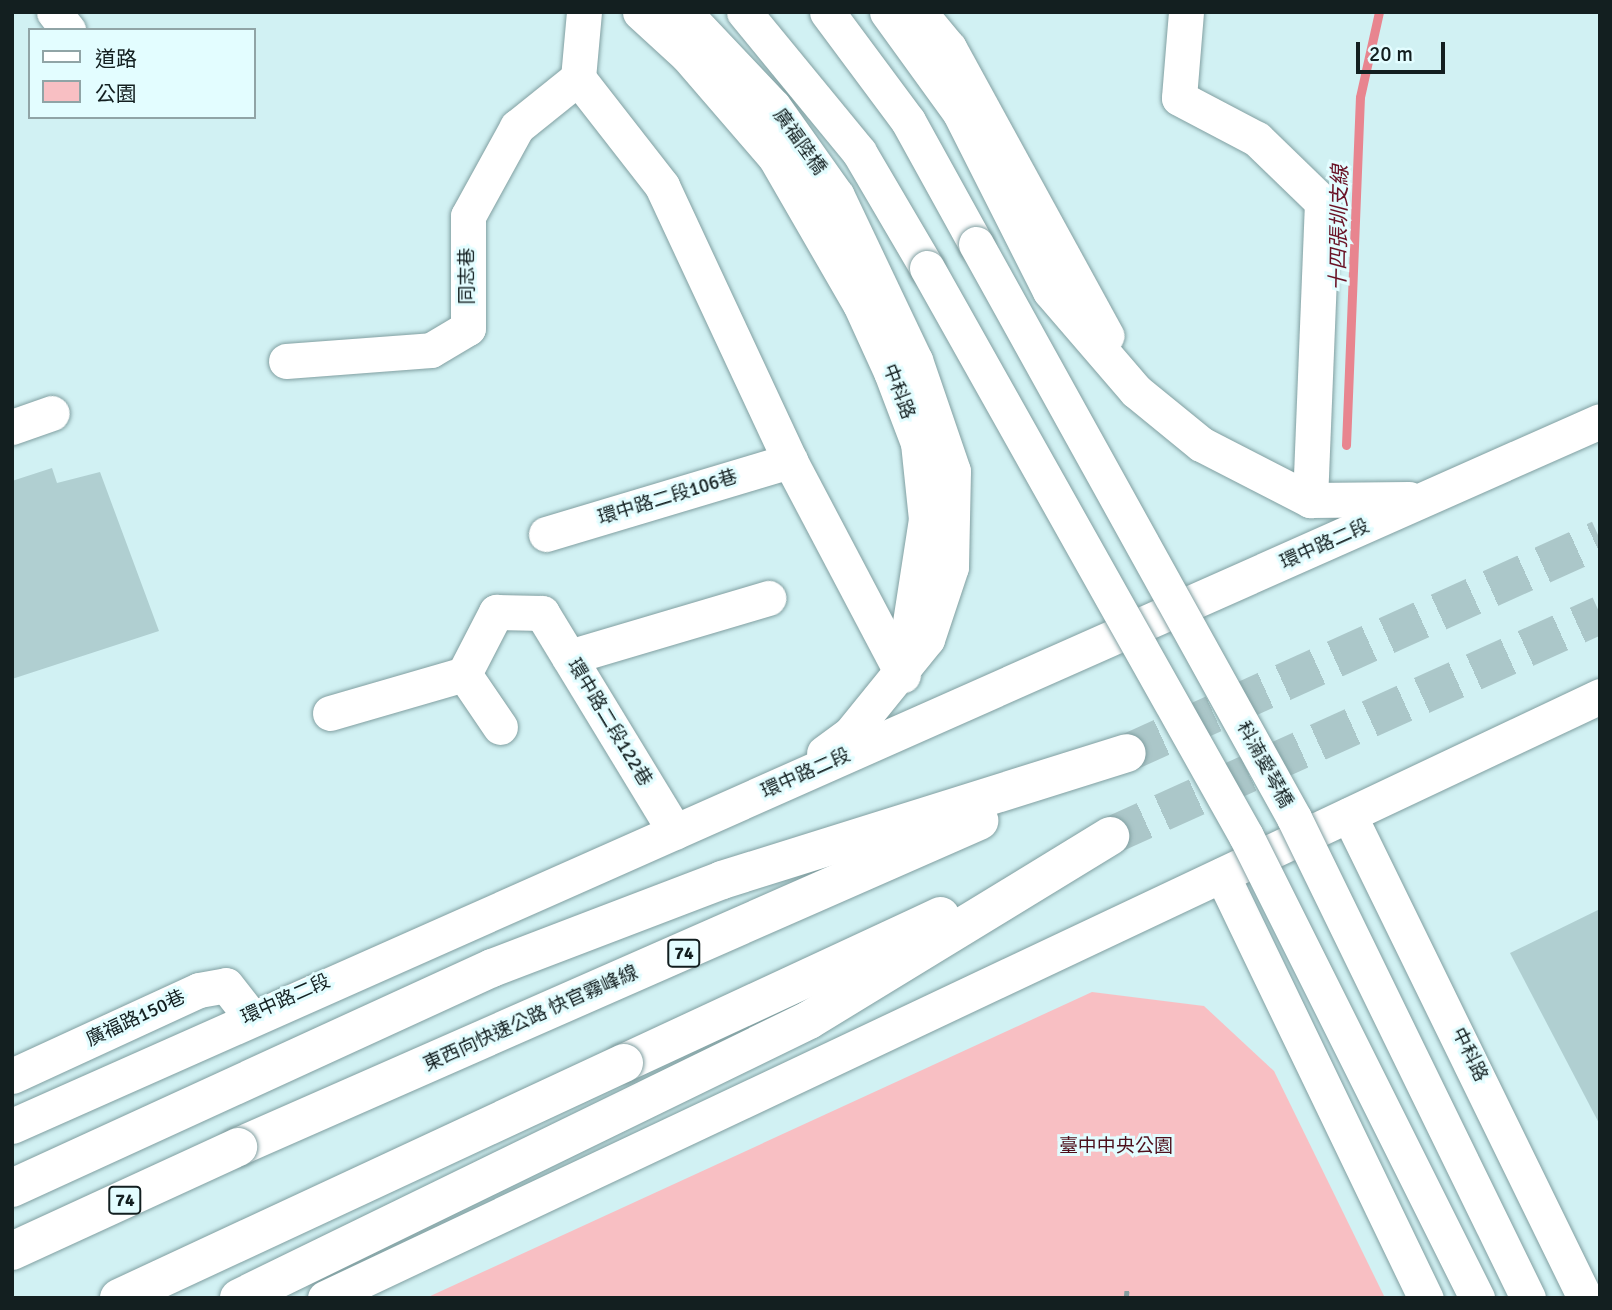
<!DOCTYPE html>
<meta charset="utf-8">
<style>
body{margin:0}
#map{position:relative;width:1612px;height:1310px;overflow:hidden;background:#d1f1f3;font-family:Signika,"Noto Sans TC",sans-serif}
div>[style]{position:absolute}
.green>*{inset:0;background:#f8bfc3}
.stream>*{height:9px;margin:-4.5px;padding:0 4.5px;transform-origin:4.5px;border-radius:4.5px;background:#e8858f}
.building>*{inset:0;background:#b0cfd1}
.highway-tunnel>*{height:38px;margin-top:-19px;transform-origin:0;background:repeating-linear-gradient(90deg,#abc7c9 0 38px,transparent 0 57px)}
.path>*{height:4.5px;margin-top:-2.25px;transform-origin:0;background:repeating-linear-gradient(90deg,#869ea0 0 7px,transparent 0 10.5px)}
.roads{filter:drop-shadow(0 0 2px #819fa1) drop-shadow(0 0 2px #819fa1)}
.minor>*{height:35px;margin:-17.5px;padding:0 17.5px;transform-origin:17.5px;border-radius:17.5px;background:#fff}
.highway>*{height:38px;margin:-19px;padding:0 19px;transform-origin:19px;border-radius:19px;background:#fff}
.bridges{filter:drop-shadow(0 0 2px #819fa1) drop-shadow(0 0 2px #819fa1)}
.minor-bridge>*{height:35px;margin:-17.5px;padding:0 17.5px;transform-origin:17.5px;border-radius:17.5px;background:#fff}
.highway-bridge>*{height:38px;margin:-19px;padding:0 19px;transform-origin:19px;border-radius:19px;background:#fff}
span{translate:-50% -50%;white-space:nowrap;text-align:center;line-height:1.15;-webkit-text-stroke:6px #e3fdff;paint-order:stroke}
.shield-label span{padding:2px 5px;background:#e3fdff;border:2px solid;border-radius:5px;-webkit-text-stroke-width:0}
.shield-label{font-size:18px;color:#131f20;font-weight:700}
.street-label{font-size:19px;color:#131f20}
.park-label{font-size:19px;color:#4d101c}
.water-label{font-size:21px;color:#6a1226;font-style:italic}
.frame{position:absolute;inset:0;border:14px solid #131f20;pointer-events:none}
.legend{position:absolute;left:28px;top:28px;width:228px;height:91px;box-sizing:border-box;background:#e3fdff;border:2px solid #90a4a6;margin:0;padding:9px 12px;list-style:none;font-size:21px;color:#131f20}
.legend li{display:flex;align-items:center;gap:14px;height:35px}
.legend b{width:35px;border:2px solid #90a4a6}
.scale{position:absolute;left:1356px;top:42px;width:89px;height:32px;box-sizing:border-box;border:4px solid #131f20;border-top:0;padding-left:9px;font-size:21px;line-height:24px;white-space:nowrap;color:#131f20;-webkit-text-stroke:5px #e3fdff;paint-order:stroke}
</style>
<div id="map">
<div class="green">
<div style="clip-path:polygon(1092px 992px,1204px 1006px,1274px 1071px,1385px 1298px,426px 1298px)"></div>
</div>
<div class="stream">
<div style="left:1346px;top:445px;width:348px;rotate:-87.7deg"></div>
<div style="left:1360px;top:97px;width:87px;rotate:-77.4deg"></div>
</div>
<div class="building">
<div style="clip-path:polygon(52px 468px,57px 483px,100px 472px,159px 631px,12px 679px,12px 481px)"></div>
<div style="clip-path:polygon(1600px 909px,1600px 1125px,1510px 953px)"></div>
</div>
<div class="highway-tunnel">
<div style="left:1127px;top:753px;width:519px;rotate:-24.34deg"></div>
<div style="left:1110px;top:836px;width:538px;rotate:-24.28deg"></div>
</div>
<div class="path">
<div style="left:1126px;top:1298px;width:10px;rotate:-84deg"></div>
</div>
<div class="roads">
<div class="minor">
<div style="left:54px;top:12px;width:23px;rotate:52deg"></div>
<div style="left:584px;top:12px;width:66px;rotate:95.2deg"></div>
<div style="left:578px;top:78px;width:137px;rotate:52.1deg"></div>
<div style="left:662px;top:186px;width:303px;rotate:65deg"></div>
<div style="left:790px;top:461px;width:242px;rotate:62.2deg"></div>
<div style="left:640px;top:12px;width:64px;rotate:42.5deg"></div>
<div style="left:687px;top:55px;width:135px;rotate:49.2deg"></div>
<div style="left:775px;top:157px;width:170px;rotate:60deg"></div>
<div style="left:860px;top:304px;width:75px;rotate:65.5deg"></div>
<div style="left:891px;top:372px;width:76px;rotate:69.2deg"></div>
<div style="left:918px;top:443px;width:76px;rotate:84deg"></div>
<div style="left:926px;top:519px;width:151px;rotate:98.8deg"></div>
<div style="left:684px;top:12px;width:129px;rotate:46.6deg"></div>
<div style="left:773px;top:106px;width:110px;rotate:54.6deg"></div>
<div style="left:837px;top:196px;width:182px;rotate:64.6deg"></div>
<div style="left:915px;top:360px;width:117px;rotate:71.1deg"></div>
<div style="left:953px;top:471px;width:96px;rotate:91.2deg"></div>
<div style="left:951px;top:567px;width:76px;rotate:108.4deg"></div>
<div style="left:927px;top:639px;width:122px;rotate:129deg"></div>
<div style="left:850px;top:734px;width:32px;rotate:144deg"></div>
<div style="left:744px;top:12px;width:181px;rotate:50.6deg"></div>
<div style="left:859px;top:152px;width:134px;rotate:59.6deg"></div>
<div style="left:827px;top:12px;width:136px;rotate:53.4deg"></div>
<div style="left:908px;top:121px;width:141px;rotate:61.1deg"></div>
<div style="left:887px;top:12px;width:125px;rotate:54.1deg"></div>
<div style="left:960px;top:113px;width:199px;rotate:63.2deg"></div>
<div style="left:1050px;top:291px;width:132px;rotate:49.3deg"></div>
<div style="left:1136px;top:391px;width:84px;rotate:39.2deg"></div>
<div style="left:1201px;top:444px;width:123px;rotate:27.2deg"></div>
<div style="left:1310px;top:500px;width:99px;rotate:-0.6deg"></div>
<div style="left:919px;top:12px;width:47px;rotate:50.2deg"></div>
<div style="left:949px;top:48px;width:328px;rotate:61.3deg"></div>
<div style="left:1186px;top:12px;width:86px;rotate:94.7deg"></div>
<div style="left:1179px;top:98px;width:88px;rotate:27.7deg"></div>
<div style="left:1257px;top:139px;width:91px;rotate:44.1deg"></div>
<div style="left:1322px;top:202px;width:298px;rotate:92.3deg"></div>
<div style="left:286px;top:361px;width:145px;rotate:-4.3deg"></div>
<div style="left:431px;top:350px;width:43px;rotate:-30.7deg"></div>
<div style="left:468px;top:328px;width:112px;rotate:-90deg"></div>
<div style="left:468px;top:216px;width:102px;rotate:-61.2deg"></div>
<div style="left:517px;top:127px;width:78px;rotate:-38.8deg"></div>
<div style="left:12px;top:427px;width:42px;rotate:-19.3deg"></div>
<div style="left:546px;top:534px;width:255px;rotate:-16.7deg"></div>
<div style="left:569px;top:657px;width:208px;rotate:-16.5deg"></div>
<div style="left:464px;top:674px;width:64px;rotate:55.8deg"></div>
<div style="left:330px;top:713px;width:140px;rotate:-16.2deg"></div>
<div style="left:464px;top:674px;width:70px;rotate:-62.7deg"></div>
<div style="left:496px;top:612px;width:46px;rotate:1.2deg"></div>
<div style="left:542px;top:613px;width:256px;rotate:58.7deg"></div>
<div style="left:1349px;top:815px;width:538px;rotate:63.96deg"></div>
<div style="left:1222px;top:875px;width:470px;rotate:64.3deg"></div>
<div style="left:12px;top:1076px;width:206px;rotate:-24.7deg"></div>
<div style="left:199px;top:990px;width:27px;rotate:-10deg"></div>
<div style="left:226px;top:985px;width:39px;rotate:52deg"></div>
<div style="left:12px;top:1126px;width:1737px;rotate:-23.94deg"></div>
<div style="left:325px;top:1298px;width:1410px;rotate:-25.27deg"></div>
</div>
<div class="highway">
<div style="left:624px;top:1063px;width:349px;rotate:-24.9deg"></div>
<div style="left:238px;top:1147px;width:810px;rotate:-23.75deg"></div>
<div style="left:12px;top:1188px;width:528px;rotate:-24.62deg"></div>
<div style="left:492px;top:968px;width:246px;rotate:-20.9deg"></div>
<div style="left:722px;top:880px;width:424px;rotate:-17.4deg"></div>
<div style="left:239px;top:1298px;width:634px;rotate:-26deg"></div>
<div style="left:809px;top:1020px;width:353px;rotate:-31.4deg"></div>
</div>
</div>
<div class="bridges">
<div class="minor-bridge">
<div style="left:976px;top:244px;width:656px;rotate:61.01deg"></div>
<div style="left:1294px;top:818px;width:534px;rotate:64.01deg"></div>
<div style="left:927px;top:268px;width:651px;rotate:60.68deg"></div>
<div style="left:1246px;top:836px;width:517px;rotate:63.43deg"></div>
</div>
<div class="highway-bridge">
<div style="left:12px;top:1251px;width:249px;rotate:-24.7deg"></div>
<div style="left:119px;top:1298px;width:557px;rotate:-24.95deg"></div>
</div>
</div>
<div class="shield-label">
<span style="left:684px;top:953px">74</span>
<span style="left:125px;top:1200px">74</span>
</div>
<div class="street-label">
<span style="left:799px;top:142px;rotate:54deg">廣福陸橋</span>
<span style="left:468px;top:276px;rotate:-90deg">同志巷</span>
<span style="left:898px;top:392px;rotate:69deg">中科路</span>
<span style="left:668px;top:498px;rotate:-17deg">環中路二段106巷</span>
<span style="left:1325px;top:545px;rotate:-24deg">環中路二段</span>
<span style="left:609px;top:723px;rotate:59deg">環中路二段122巷</span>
<span style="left:1264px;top:765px;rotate:61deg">科湳愛琴橋</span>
<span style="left:806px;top:774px;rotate:-24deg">環中路二段</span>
<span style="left:286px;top:1000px;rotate:-24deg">環中路二段</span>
<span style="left:136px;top:1019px;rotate:-25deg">廣福路150巷</span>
<span style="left:531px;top:1019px;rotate:-24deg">東西向快速公路 快官霧峰線</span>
<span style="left:1469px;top:1055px;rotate:64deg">中科路</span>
</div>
<div class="park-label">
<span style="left:1116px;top:1147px">臺中中央公園</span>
</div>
<div class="water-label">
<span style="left:1339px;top:228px;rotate:-89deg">十四張圳支線</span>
</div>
<div class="frame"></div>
<ul class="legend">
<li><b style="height:9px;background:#fff"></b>道路</li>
<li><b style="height:19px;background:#f8bfc3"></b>公園</li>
</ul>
<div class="scale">20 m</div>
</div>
